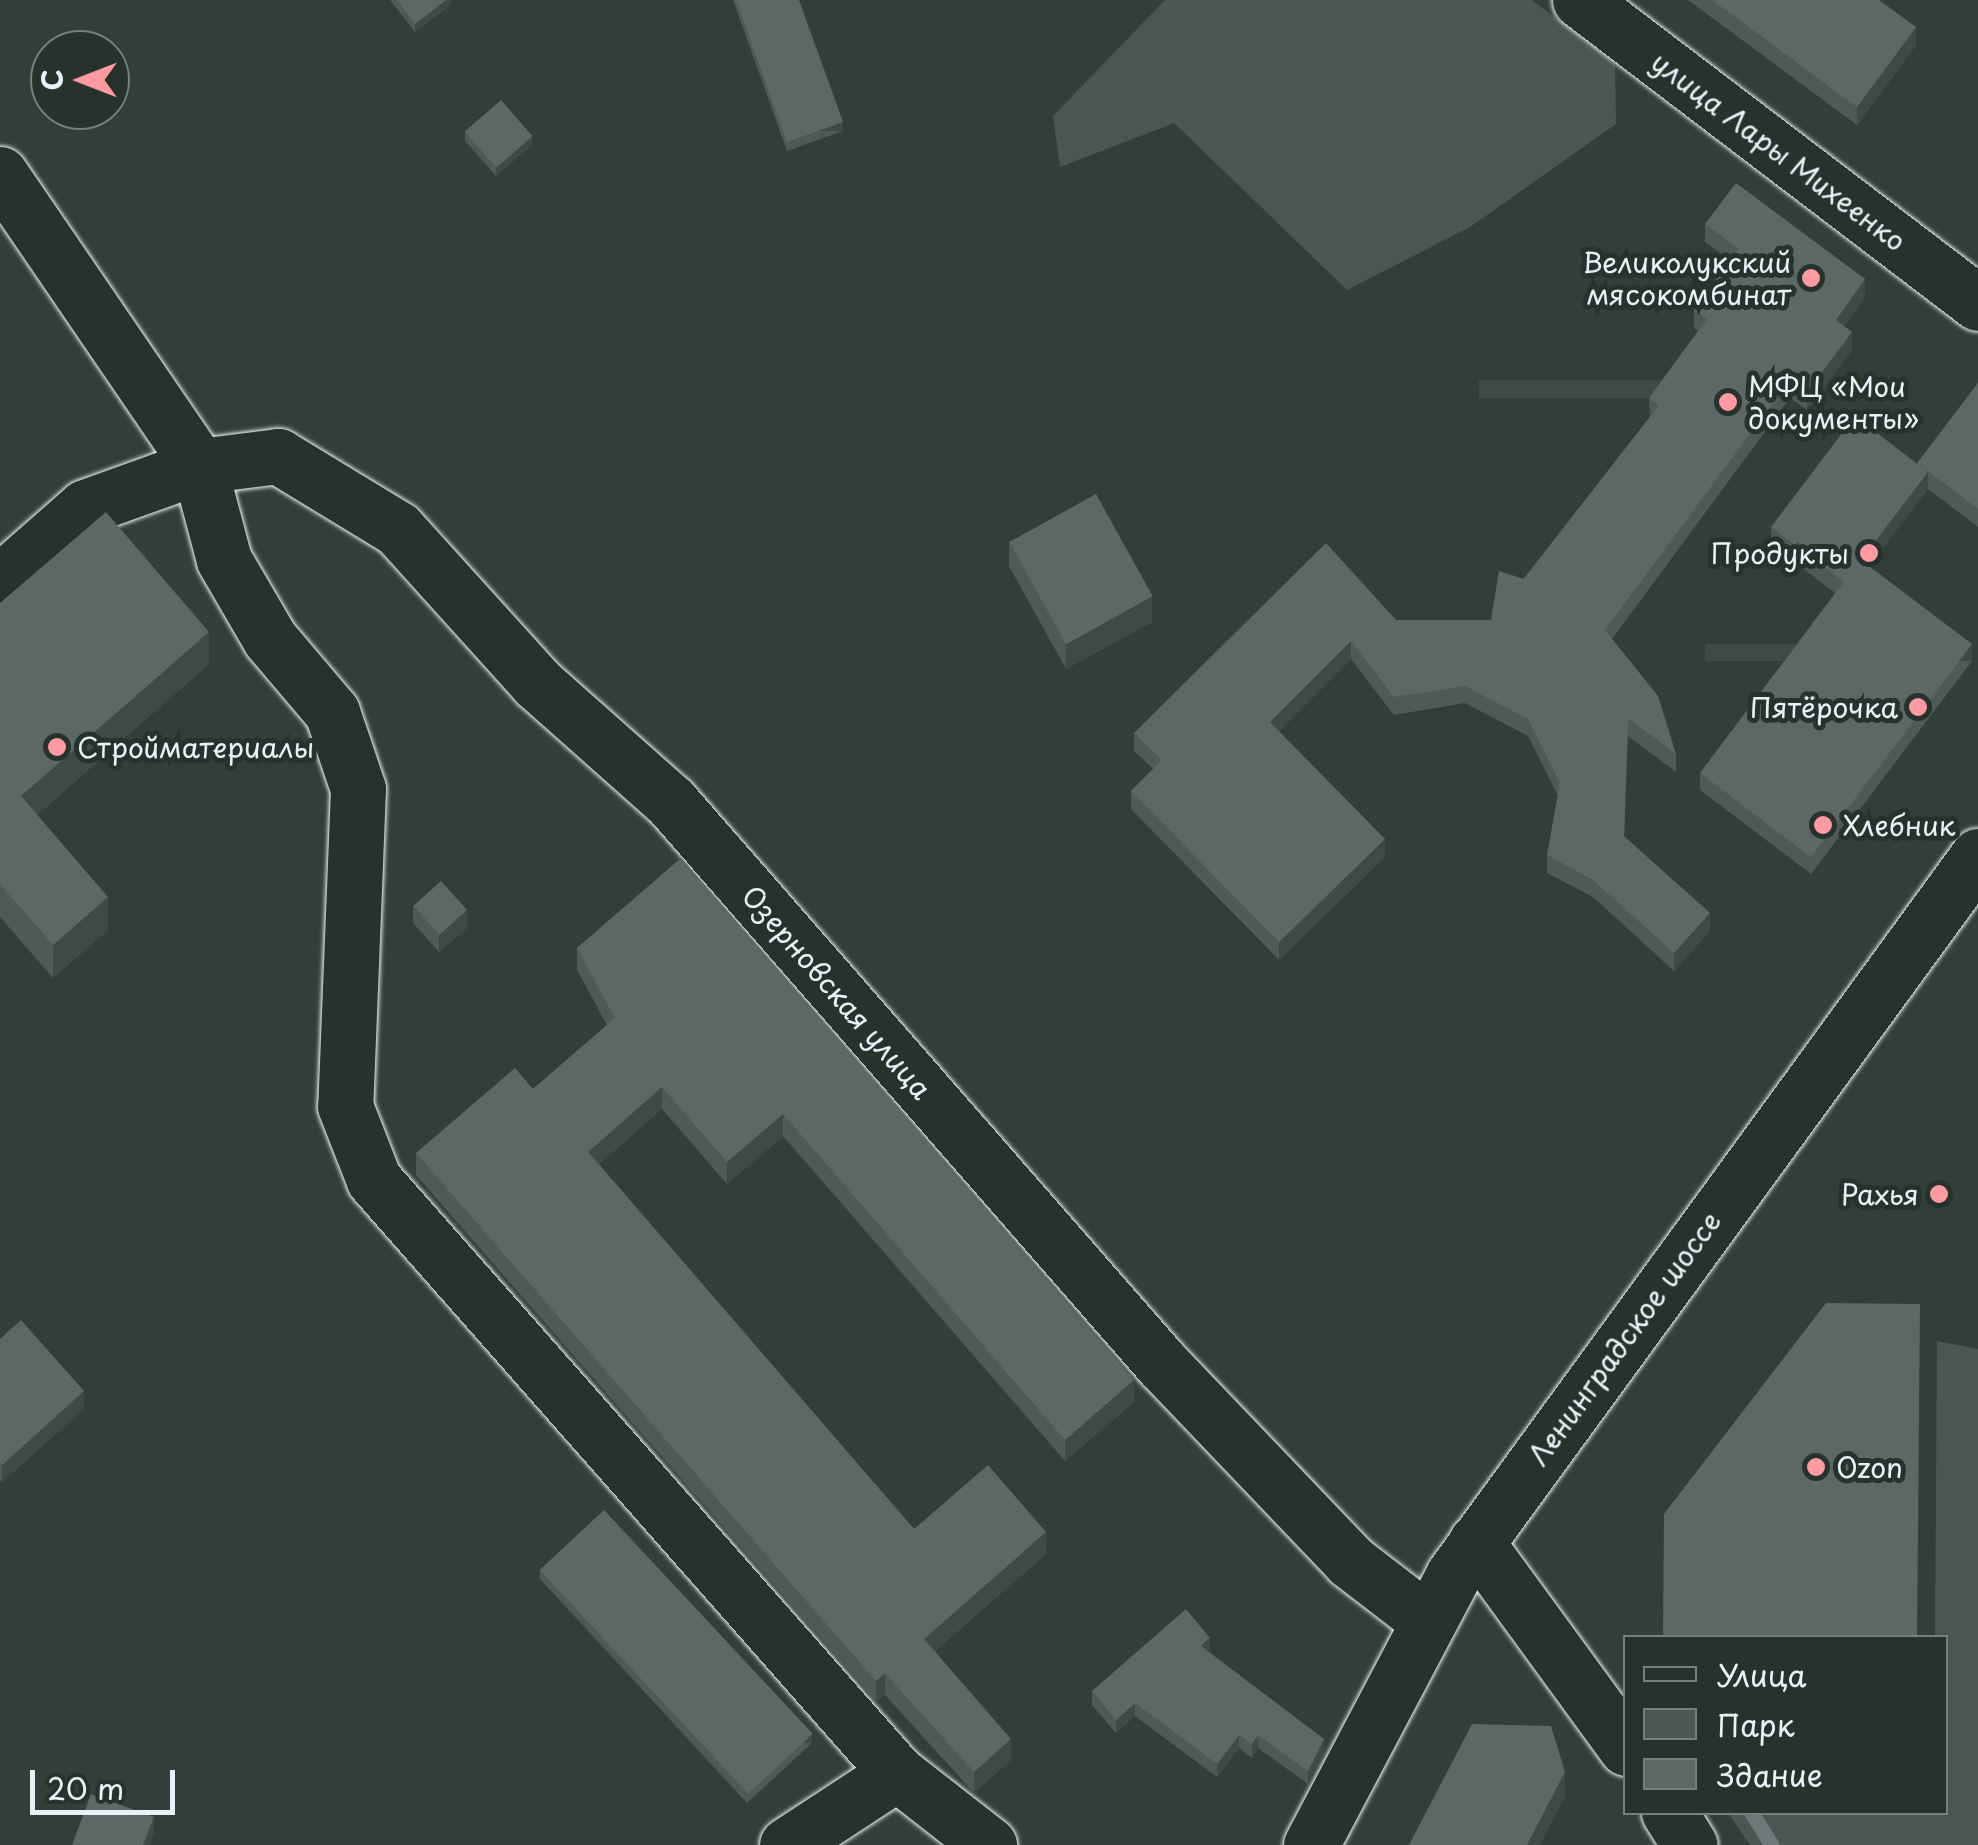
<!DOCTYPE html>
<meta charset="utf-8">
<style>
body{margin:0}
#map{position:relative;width:1978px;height:1845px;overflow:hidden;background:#323e39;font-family:"Playpen Sans",sans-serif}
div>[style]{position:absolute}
.green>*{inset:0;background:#495651}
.stream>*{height:15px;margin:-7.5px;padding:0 7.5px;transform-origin:7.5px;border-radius:7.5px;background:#6d7978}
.roads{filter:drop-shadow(0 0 2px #e8f1f8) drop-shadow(0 0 2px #e8f1f8)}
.minor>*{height:55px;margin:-27.5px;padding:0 27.5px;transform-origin:27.5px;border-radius:27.5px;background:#26332d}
.wall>*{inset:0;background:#4f5957}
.shaded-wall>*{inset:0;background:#404947;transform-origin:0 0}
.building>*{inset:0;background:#5c6865;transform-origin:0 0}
.dots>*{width:28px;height:28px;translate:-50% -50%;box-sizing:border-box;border:5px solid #26332d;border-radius:50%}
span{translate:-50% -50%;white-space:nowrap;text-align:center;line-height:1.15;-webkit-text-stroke:10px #26332d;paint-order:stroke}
.street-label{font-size:28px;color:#e8f1f8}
.poi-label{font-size:28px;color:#e8f1f8}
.right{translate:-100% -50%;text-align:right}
.left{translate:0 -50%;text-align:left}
.legend{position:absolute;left:1623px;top:1635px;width:325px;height:180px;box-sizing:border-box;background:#26332d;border:2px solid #747f7e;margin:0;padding:12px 18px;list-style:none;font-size:30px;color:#e8f1f8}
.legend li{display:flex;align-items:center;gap:20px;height:50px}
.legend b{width:50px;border:2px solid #747f7e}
.north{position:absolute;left:30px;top:30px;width:100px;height:100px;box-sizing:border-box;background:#26332d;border:2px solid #747f7e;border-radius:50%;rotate:270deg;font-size:28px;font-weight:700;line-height:40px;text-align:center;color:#e8f1f8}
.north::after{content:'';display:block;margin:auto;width:35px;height:45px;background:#ff9aa2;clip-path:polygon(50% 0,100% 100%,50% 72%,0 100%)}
.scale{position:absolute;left:30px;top:1770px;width:145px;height:45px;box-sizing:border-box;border:5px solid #e8f1f8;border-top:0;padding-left:12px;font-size:30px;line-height:35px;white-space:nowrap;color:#e8f1f8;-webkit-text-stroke:8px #26332d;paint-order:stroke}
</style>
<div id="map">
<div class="green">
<div style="clip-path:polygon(1165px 0,1532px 0,1615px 63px,1616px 124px,1470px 227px,1347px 290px,1174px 123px,1060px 167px,1053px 116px)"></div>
<div style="clip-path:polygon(1937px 1341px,1978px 1349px,1978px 1845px,1750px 1845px,1728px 1813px,1946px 1812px,1946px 1638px,1935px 1637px)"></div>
</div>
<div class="stream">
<div style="left:1751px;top:1812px;width:39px;rotate:58deg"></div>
</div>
<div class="roads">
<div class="minor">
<div style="left:1580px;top:0;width:500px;rotate:37.28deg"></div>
<div style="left:0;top:174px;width:353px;rotate:55.7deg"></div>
<div style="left:199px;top:466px;width:97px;rotate:75.1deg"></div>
<div style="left:224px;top:560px;width:91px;rotate:59.8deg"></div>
<div style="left:270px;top:639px;width:96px;rotate:49.7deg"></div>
<div style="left:332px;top:712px;width:81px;rotate:71.3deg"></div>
<div style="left:358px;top:789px;width:317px;rotate:92.3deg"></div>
<div style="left:345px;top:1106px;width:79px;rotate:68.6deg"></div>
<div style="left:374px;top:1180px;width:791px;rotate:48.59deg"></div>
<div style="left:897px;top:1773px;width:117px;rotate:38deg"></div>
<div style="left:0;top:582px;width:113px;rotate:-41.4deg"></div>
<div style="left:85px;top:507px;width:121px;rotate:-19.8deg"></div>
<div style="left:199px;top:466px;width:80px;rotate:-7.2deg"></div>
<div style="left:278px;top:456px;width:140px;rotate:31.3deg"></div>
<div style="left:398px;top:529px;width:207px;rotate:47.9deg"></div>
<div style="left:537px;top:683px;width:179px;rotate:41.6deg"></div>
<div style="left:671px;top:802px;width:746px;rotate:48.86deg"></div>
<div style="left:1162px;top:1364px;width:272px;rotate:46.3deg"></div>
<div style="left:1350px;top:1561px;width:93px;rotate:37.6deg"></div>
<div style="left:1476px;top:1542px;width:255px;rotate:53.9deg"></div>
<div style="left:1669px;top:1812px;width:39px;rotate:58deg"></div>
<div style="left:787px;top:1845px;width:131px;rotate:-33.2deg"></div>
<div style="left:1311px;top:1845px;width:306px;rotate:-62.2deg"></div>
<div style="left:1454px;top:1574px;width:889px;rotate:-53.88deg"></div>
</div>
</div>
<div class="wall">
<div style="clip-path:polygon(390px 0,451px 0,451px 5px,415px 32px)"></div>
<div style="clip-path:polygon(733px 0,799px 0,843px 131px,787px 151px)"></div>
<div style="clip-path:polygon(1688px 0,1879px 0,1916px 45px,1857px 125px)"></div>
<div style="clip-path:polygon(465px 132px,532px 145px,496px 176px,465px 141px)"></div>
<div style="clip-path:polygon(1705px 224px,1865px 297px,1844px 326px,1852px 350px,1807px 410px,1790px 398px,1612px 639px,1676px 754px,1676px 772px,1628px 736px,1624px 837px,1710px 931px,1674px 971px,1593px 897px,1547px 873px,1547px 855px,1558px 796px,1528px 736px,1465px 703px,1394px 715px,1351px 659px,1279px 731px,1385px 857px,1279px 960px,1131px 809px,1131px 791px,1153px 769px,1134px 751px,1134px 733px,1396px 620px,1491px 620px,1650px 417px,1649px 398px,1698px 331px,1694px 328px,1694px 310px,1730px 260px,1705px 242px)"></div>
<div style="clip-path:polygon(1978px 383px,1978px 527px,1928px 489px,1869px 566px,1972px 661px,1811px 874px,1700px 790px,1700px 773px,1835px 593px,1771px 544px,1771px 527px,1917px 464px)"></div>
<div style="clip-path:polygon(1009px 541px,1152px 622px,1066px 669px,1009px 566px)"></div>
<div style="clip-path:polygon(0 603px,209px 664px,37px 815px,108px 930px,53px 978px,0 917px)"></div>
<div style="clip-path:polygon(681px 858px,1134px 1402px,1065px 1461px,783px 1136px,727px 1184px,662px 1109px,599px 1164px,914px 1529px,1046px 1554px,935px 1651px,1011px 1760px,974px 1793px,885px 1695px,876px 1702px,416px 1175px,416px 1153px,533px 1089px,607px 1025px,577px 970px,577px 948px)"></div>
<div style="clip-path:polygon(413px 905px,467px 928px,439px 952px,413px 923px)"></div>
<div style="clip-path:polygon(0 1339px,84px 1409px,2px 1482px,0 1480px)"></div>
<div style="clip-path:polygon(540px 1570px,812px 1743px,747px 1803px,540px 1579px)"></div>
<div style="clip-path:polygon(1210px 1651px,1209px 1652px,1324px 1752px,1308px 1784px,1258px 1748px,1252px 1758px,1239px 1748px,1217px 1777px,1135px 1716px,1116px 1733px,1092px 1705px,1092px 1691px)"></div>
</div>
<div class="shaded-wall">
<div style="clip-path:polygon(446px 0,451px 0,451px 5px,415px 32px,415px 24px)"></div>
<div style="clip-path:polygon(1916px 27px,1916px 45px,1857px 125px,1857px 107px)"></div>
<div style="left:843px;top:122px;width:9px;height:59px;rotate:90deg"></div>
<div style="clip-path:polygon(532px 136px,532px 145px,496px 176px,496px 167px)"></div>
<div style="clip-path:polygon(1865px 279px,1865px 297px,1836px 338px,1836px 320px)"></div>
<div style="clip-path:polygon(1852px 332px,1852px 350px,1807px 410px,1807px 392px)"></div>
<div style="left:1790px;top:380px;width:18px;height:311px;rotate:90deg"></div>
<div style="clip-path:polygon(1928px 472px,1928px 489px,1861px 577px,1861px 560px)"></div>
<div style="clip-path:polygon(1152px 597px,1152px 622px,1066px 669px,1066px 644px)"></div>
<div style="clip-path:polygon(209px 632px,209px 664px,21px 829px,21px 796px)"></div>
<div style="clip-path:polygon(1351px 641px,1351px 659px,1270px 740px,1270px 722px)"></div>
<div style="left:1972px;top:644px;width:17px;height:267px;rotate:90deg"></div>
<div style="clip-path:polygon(1385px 839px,1385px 857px,1279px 960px,1279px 942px)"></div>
<div style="clip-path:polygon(108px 897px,108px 930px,53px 978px,53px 945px)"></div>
<div style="clip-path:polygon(467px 910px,467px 928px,439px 952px,439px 935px)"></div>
<div style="clip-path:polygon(1710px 913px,1710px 931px,1674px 971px,1674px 953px)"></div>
<div style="clip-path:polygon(662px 1087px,662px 1109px,588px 1174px,588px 1152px)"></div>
<div style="clip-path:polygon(783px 1114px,783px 1136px,727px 1184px,727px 1162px)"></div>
<div style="clip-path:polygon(1134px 1380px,1134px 1402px,1065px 1461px,1065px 1440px)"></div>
<div style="clip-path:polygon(84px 1391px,84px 1409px,2px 1482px,2px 1465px)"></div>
<div style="clip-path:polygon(1046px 1532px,1046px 1554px,924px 1660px,924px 1639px)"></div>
<div style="clip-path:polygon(1210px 1638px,1210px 1651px,1201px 1659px,1201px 1646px)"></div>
<div style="clip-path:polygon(885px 1673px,885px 1695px,876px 1702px,876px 1681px)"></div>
<div style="clip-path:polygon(1135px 1703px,1135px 1716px,1116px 1733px,1116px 1720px)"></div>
<div style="left:812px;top:1734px;width:9px;height:88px;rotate:90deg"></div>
<div style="clip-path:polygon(1239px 1735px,1239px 1748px,1217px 1777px,1217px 1764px)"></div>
<div style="clip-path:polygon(1258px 1735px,1258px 1748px,1252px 1758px,1252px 1744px)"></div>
<div style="clip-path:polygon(1011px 1739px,1011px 1760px,974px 1793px,974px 1772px)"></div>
<div style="clip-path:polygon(1324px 1739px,1324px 1752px,1308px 1784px,1308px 1771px)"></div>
<div style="clip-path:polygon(1565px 1772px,1565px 1797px,1540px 1845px,1527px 1845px)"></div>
<div style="clip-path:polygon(154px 1817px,154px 1835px,150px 1845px,143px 1845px)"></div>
</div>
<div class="building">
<div style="clip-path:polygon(397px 0,446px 0,415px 24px)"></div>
<div style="clip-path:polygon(736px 0,799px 0,843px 122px,787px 142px)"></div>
<div style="clip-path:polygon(1712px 0,1879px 0,1916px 27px,1857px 107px)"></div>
<div style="left:501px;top:100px;width:48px;height:48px;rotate:49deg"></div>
<div style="clip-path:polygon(1736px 183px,1865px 279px,1836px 320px,1852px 332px,1807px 392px,1790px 380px,1605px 630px,1658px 696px,1676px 754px,1628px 718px,1624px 836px,1710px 913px,1674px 953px,1593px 880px,1547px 855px,1560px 783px,1528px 719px,1465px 686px,1394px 697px,1351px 641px,1270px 722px,1385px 839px,1279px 942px,1131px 791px,1162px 760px,1134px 733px,1326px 543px,1396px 620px,1491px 620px,1499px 571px,1524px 579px,1659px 405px,1649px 398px,1707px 319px,1694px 310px,1739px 249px,1705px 224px)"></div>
<div style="clip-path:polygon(1978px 383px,1978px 509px,1917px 463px)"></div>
<div style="clip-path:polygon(1855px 416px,1928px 472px,1861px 560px,1972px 644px,1811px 857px,1700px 773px,1844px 582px,1771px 527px)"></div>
<div style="left:1096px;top:494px;width:117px;height:99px;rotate:61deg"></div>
<div style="clip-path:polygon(106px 512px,209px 632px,21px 796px,108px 897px,53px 945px,0 884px,0 603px)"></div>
<div style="clip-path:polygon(681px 858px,1134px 1380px,1065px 1440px,783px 1114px,727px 1162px,662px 1087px,588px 1152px,914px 1529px,988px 1465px,1046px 1532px,924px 1639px,1011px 1739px,974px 1772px,885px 1673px,876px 1681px,416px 1153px,515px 1068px,533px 1089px,615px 1018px,577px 948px)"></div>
<div style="left:441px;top:881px;width:39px;height:37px;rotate:48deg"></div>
<div style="clip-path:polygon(1826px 1303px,1920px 1304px,1917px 1638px,1663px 1638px,1664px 1514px)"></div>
<div style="clip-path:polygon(21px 1320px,84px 1391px,2px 1465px,0 1462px,0 1339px)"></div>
<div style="left:604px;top:1510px;width:306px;height:88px;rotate:47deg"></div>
<div style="clip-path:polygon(1186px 1609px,1210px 1638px,1201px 1646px,1324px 1739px,1308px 1771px,1258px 1735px,1252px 1744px,1239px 1735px,1217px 1764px,1135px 1703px,1116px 1720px,1092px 1691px)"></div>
<div style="clip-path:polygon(1472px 1724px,1551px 1726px,1565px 1772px,1527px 1845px,1409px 1845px)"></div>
<div style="clip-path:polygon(91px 1794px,154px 1817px,143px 1845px,72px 1845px)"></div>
</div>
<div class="dots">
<div style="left:1811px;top:278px;background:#ff9aa2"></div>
<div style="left:1728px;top:402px;background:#ff9aa2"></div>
<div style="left:1869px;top:553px;background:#ff9aa2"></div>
<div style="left:1918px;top:707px;background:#ff9aa2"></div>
<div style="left:57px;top:747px;background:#ff9aa2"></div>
<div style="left:1823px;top:825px;background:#ff9aa2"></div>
<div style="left:1939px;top:1194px;background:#ff9aa2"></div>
<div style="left:1816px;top:1467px;background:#ff9aa2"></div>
</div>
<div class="street-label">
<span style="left:1779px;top:151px;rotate:37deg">улица Лары Михеенко</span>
<span style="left:837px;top:992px;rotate:49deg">Озерновская улица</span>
<span style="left:1624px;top:1338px;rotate:-54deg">Ленинградское шоссе</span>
</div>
<div class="poi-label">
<span class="right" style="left:1791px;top:278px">Великолукский<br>мясокомбинат</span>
<span class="left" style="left:1748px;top:402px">МФЦ «Мои<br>документы»</span>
<span class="right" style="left:1849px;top:553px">Продукты</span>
<span class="right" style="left:1898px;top:707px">Пятёрочка</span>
<span class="left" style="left:77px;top:747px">Стройматериалы</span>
<span class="left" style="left:1843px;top:825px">Хлебник</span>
<span class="right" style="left:1919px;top:1194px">Рахья</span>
<span class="left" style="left:1836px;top:1467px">Ozon</span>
</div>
<ul class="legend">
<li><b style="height:12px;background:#26332d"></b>Улица</li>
<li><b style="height:28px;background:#495651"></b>Парк</li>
<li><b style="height:28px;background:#5c6865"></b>Здание</li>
</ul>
<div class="north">С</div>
<div class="scale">20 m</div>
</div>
